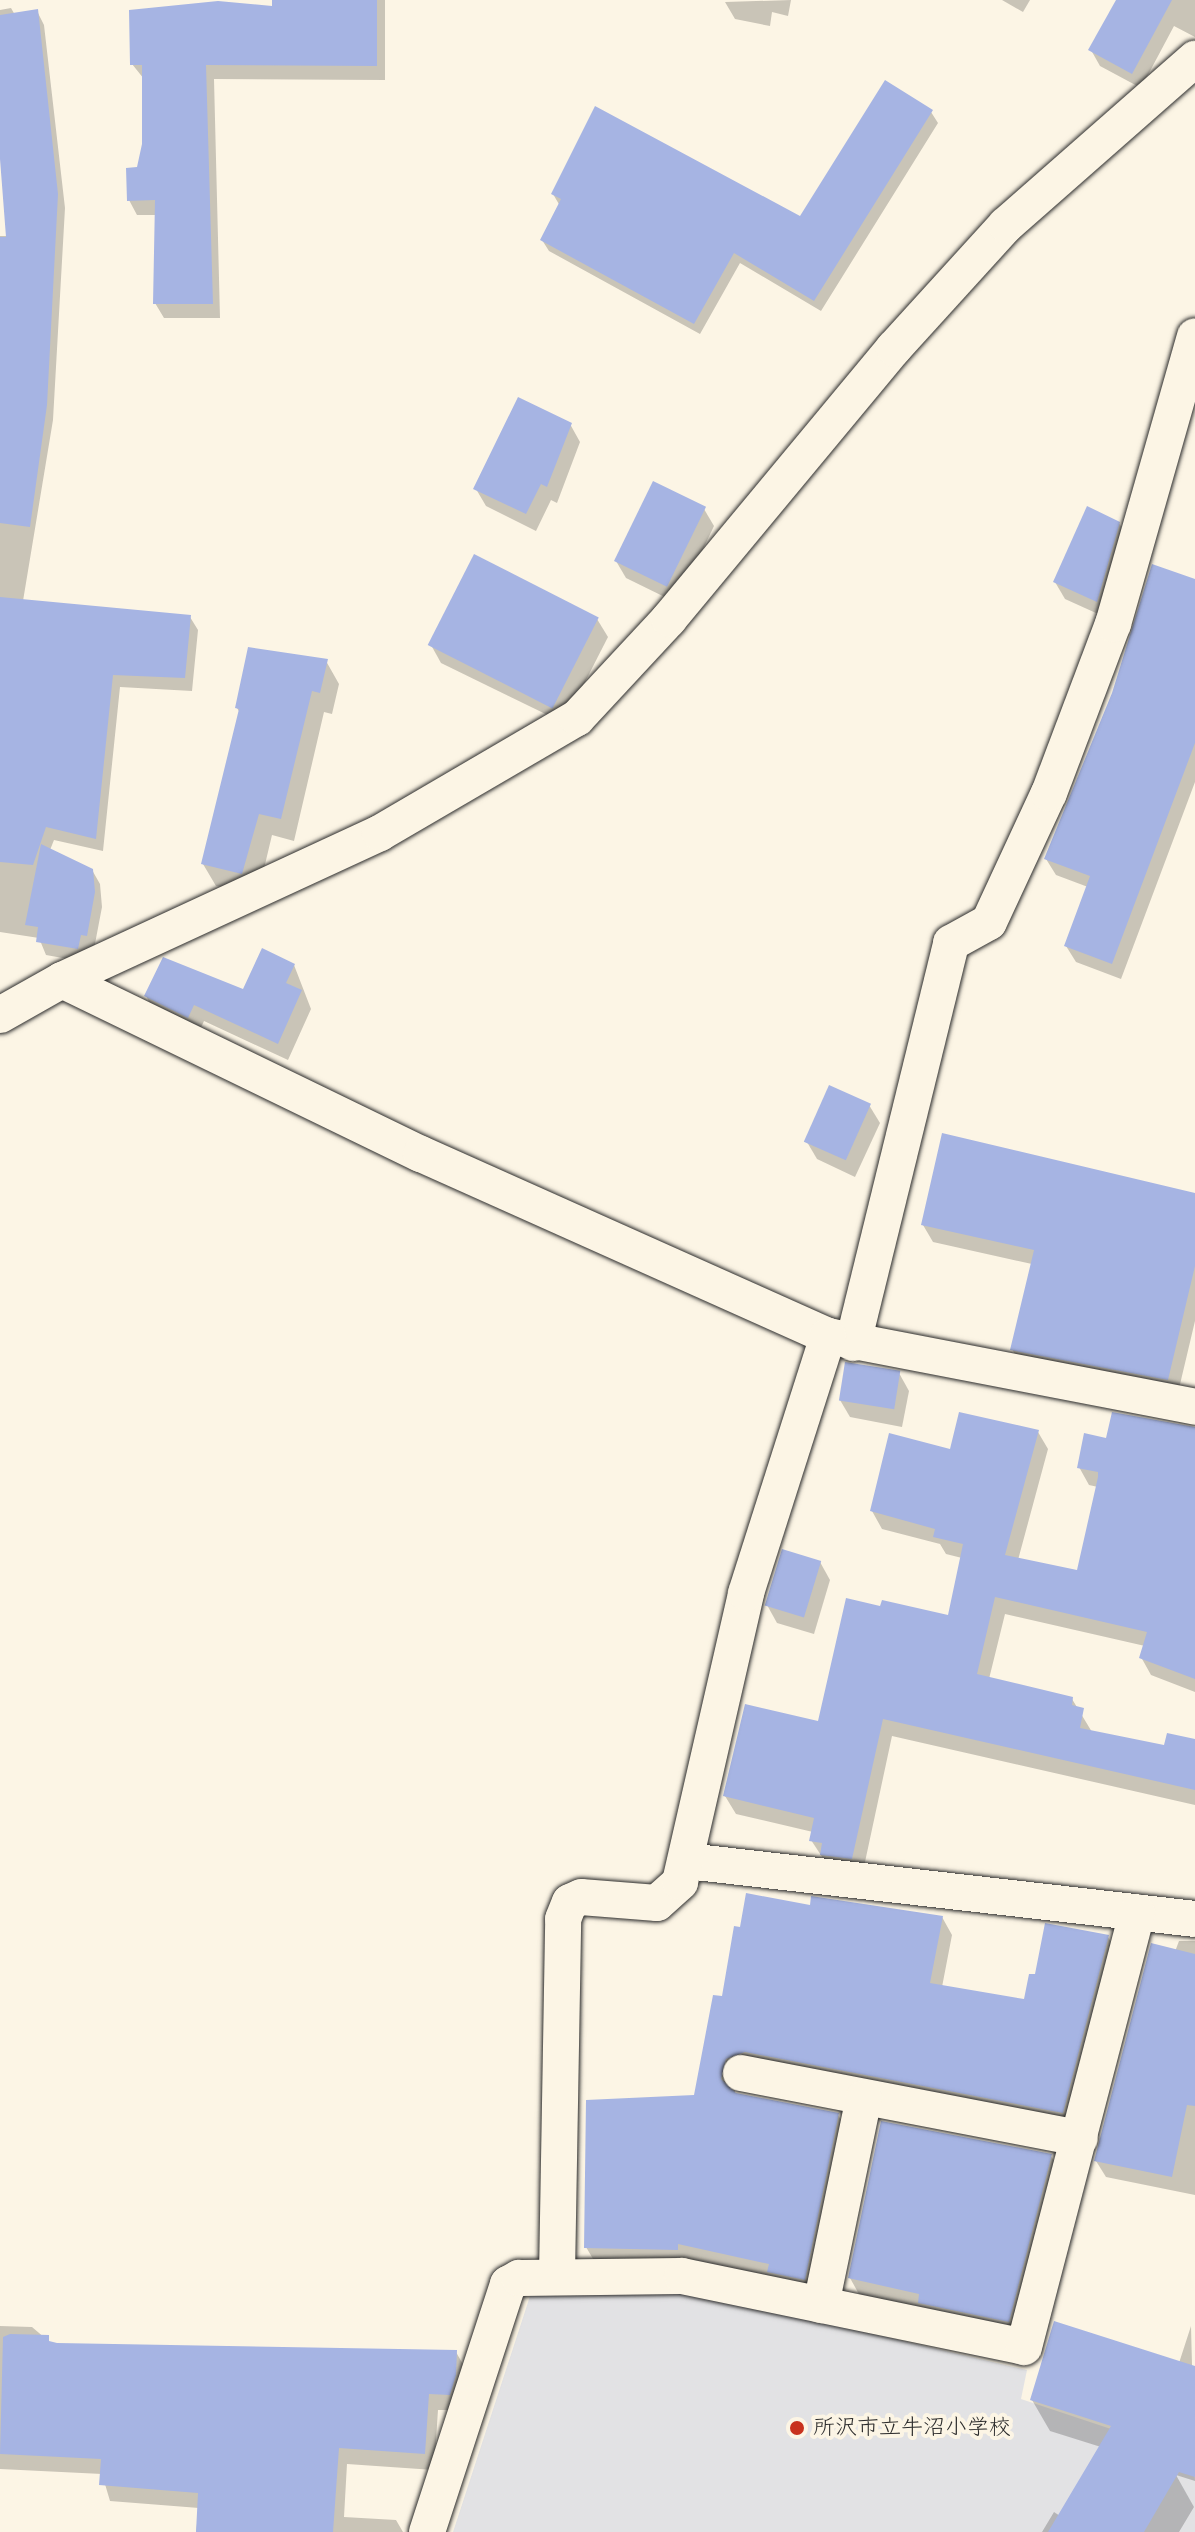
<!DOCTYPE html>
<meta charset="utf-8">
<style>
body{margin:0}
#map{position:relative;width:1195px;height:2532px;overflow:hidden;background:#fcf5e5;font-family:"Architects Daughter","Klee One",sans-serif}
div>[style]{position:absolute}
.built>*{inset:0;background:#e2e2e4}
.shadow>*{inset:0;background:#0003}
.building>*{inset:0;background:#a6b4e3;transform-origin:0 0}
.roads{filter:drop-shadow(0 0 2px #2b2b2b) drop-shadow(0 0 2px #2b2b2b)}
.minor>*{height:36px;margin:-18px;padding:0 18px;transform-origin:18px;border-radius:18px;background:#fcf5e5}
.dots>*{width:22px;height:22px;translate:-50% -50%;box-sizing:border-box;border:4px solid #fcf5e5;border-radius:50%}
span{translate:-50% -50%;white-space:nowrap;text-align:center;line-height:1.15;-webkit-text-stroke:8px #fcf5e5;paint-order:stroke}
.poi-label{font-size:22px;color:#2b2b2b}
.left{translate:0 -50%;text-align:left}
</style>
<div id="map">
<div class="built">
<div style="clip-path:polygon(678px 2288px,1027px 2370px,1021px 2399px,1195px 2457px,1195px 2532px,453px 2532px,531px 2293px)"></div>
</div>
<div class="shadow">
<div style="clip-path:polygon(274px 0,385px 0,385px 80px,214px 79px,220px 318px,164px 318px,155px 303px,156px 215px,137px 215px,129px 200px,144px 144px,144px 79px,132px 64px,274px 8px)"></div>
<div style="clip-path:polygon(791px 0,788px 16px,772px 12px,770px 26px,735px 19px,725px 2px)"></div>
<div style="clip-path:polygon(1002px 0,1030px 0,1023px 12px)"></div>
<div style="clip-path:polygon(1118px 0,1195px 0,1195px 37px,1174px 26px,1141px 88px,1100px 66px,1091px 50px)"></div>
<div style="clip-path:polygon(11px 8px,15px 15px,37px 11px,44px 25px,65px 208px,53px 420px,23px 601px,190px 617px,198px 630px,192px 691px,120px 687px,103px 851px,54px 840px,50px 850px,92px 870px,100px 884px,102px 907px,94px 949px,88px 948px,85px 962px,46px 955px,39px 938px,0 932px,0 236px,8px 236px,0 141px,0 10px)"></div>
<div style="clip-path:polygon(931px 112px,938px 123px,821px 311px,740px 263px,700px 334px,549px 251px,542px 240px,560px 206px,553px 194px,801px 219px)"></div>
<div style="clip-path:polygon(570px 424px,580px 442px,557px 503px,551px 500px,536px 531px,486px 506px,476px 489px)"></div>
<div style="clip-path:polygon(704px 509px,714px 526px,677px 603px,626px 578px,616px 561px)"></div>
<div style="clip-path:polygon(1119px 523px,1129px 541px,1107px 618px,1065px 599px,1055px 582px)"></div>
<div style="clip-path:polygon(1195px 582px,1195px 782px,1121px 979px,1076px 962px,1066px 946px,1088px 887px,1056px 875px,1046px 859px)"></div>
<div style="clip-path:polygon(597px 619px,608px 637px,564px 723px,441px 663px,431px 645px)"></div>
<div style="clip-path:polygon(326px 661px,339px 684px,332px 714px,324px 712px,294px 841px,272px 835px,258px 894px,216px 886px,203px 864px,240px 713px,237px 708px)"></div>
<div style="clip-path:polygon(294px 965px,311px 1009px,288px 1060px,204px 1021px,198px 1034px,156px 1014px,146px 996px,244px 991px)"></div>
<div style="clip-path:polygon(869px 1105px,880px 1123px,855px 1177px,817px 1159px,807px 1142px)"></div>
<div style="clip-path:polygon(1195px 1195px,1195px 1321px,1177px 1397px,1022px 1367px,1012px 1349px,1032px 1264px,933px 1242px,923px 1225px)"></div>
<div style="clip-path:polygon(899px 1373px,909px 1391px,902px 1427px,850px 1417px,840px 1400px)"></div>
<div style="clip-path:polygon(1195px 1429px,1195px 1692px,1151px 1675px,1141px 1657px,1145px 1646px,1005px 1614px,989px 1679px,1072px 1699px,1092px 1732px,1166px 1748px,1195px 1742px,1195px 1805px,892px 1736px,862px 1876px,832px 1872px,811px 1840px,813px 1832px,736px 1814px,725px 1796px,820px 1723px,882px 1608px,950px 1617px,962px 1558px,946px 1554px,940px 1544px,882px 1529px,872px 1511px,952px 1452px,1038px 1432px,1048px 1449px,1018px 1560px,1079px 1573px,1098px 1487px,1089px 1485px,1079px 1467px,1107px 1440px)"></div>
<div style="clip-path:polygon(820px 1562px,830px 1580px,814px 1634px,777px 1623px,767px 1605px)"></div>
<div style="clip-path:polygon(811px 1907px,942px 1917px,952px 1935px,942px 1987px,1026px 2001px,1037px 1976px,1108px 1937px,1118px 1954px,1072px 2130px,735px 2076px,735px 2095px,838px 2115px,848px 2132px,814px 2296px,596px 2264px,586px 2247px,695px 2097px,723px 1999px)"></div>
<div style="clip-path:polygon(1179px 1941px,1195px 1941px,1195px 2195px,1106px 2177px,1096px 2161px)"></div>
<div style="clip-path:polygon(1051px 2156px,1061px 2173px,1018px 2339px,860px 2296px,850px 2278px)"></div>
<div style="clip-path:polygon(0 2326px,32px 2327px,52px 2344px,456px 2352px,465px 2368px,458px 2410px,438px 2410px,434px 2470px,347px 2464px,344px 2517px,396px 2520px,403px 2532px,196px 2532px,199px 2508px,110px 2501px,102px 2474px,0 2469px)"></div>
<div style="clip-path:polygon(1191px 2326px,1195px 2481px,1176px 2475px,1194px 2507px,1179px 2532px,1042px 2532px,1054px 2512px,1060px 2516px,1101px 2447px,1050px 2431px,1032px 2400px,1179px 2363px)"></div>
</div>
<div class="building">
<div style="clip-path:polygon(272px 0,377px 0,377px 66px,206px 65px,213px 304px,153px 304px,155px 200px,127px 201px,126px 168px,137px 167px,142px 144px,142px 65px,130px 65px,129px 10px,218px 1px,272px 6px)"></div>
<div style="clip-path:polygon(1116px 0,1172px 0,1132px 74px,1088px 50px)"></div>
<div style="clip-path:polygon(38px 9px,58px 194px,47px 405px,30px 527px,0 523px,0 237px,6px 237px,0 159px,0 15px)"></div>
<div style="clip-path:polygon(885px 80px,933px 110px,814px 301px,734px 253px,694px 324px,540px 240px,561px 199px,551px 194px,595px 106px,800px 216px)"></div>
<div style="clip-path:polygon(518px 397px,572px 423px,547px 487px,541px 484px,526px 514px,473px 489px)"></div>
<div style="left:653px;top:481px;width:59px;height:89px;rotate:26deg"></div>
<div style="clip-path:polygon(1087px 506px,1120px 522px,1097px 602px,1053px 582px)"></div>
<div style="left:474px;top:554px;width:140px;height:102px;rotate:27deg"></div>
<div style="clip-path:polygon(1152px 564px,1195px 579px,1195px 743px,1112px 964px,1064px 946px,1090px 876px,1044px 859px,1112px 693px)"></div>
<div style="clip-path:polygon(0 597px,191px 615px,185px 678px,113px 675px,96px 839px,46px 827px,33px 865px,0 862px)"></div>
<div style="clip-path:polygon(248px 647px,328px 659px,320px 693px,312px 691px,281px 819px,259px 814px,242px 874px,201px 864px,239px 709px,235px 708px)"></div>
<div style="clip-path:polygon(41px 844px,93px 869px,95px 892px,87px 936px,81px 935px,78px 949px,36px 942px,38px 927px,25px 925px)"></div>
<div style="clip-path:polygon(262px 948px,295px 964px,286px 983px,302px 990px,278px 1044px,194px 1005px,188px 1018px,144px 996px,163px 957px,243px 989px)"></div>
<div style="left:829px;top:1085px;width:46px;height:62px;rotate:24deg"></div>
<div style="clip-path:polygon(942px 1133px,1195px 1193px,1195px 1266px,1168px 1380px,1010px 1350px,1034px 1250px,921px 1225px)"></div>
<div style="left:845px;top:1362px;width:56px;height:39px;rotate:9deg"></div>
<div style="clip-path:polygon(959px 1412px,1039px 1430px,1005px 1555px,1077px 1570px,1098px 1477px,1098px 1472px,1077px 1468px,1084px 1433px,1106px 1438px,1112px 1412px,1195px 1427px,1195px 1679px,1139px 1658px,1147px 1632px,995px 1597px,977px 1674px,1073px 1697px,1072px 1705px,1084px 1708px,1080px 1728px,1164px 1745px,1167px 1733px,1195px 1739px,1195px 1790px,883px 1719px,852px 1859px,820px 1855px,822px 1843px,809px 1841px,814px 1818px,723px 1796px,745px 1704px,818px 1721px,846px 1598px,880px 1606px,882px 1600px,948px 1615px,963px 1544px,933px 1537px,935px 1529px,870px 1511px,889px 1433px,950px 1449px)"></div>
<div style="left:782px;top:1549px;width:41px;height:59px;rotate:17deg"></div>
<div style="clip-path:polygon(746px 1893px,810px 1905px,811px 1896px,943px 1916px,930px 1983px,1024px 1999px,1029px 1974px,1035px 1974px,1045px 1923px,1109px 1935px,1063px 2113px,745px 2052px,726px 2059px,721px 2079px,736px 2093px,839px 2113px,805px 2280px,767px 2272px,769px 2264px,678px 2244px,678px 2250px,584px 2248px,586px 2100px,694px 2095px,713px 1995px,722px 1996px,734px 1926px,740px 1927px)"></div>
<div style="clip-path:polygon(1151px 1943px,1195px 1954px,1195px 2106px,1187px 2105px,1172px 2177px,1094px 2161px)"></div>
<div style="clip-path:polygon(881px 2121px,1052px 2154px,1009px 2322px,918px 2303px,919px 2294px,848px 2278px)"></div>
<div style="clip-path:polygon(1054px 2321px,1195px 2366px,1195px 2477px,1179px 2472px,1144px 2532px,1048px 2532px,1111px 2426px,1030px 2400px)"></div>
<div style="clip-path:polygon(10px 2334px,49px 2335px,49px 2341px,57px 2343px,457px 2350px,456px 2375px,450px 2395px,429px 2394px,425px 2454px,339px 2448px,333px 2532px,196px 2532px,198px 2493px,99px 2485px,101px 2459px,0 2454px,3px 2337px)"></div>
</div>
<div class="roads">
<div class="minor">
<div style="left:62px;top:980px;width:399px;rotate:25.9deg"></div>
<div style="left:421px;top:1154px;width:446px;rotate:24.1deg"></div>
<div style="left:828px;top:1336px;width:374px;rotate:10.9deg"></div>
<div style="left:0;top:1015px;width:71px;rotate:-29.4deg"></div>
<div style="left:62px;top:980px;width:350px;rotate:-24.8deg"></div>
<div style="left:380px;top:833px;width:228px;rotate:-30.3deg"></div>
<div style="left:577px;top:718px;width:135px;rotate:-47.1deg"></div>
<div style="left:669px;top:619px;width:352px;rotate:-50.3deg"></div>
<div style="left:894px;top:348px;width:166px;rotate:-47.7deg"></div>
<div style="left:1006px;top:225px;width:252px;rotate:-41.3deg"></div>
<div style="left:853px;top:1343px;width:412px;rotate:-76.2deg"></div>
<div style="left:951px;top:943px;width:43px;rotate:-28.9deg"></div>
<div style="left:989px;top:922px;width:142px;rotate:-65.1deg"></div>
<div style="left:1049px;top:793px;width:181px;rotate:-69.3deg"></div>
<div style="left:1113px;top:624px;width:299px;rotate:-74.1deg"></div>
<div style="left:687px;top:1861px;width:511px;rotate:6.51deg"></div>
<div style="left:741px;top:2073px;width:345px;rotate:10.9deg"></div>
<div style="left:557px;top:2275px;width:356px;rotate:-89deg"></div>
<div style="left:563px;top:1919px;width:18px;rotate:-68deg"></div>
<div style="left:570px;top:1902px;width:12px;rotate:-24deg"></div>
<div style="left:581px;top:1897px;width:76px;rotate:4.5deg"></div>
<div style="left:657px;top:1903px;width:31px;rotate:-42deg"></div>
<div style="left:680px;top:1882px;width:296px;rotate:-77.1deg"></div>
<div style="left:746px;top:1593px;width:270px;rotate:-72.3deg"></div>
<div style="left:821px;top:2305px;width:211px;rotate:-78.3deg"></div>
<div style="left:427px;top:2532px;width:261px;rotate:-71.9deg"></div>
<div style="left:508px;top:2284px;width:13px;rotate:-29deg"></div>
<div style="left:519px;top:2278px;width:163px;rotate:-0.7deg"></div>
<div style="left:682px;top:2276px;width:349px;rotate:11.7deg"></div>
<div style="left:1024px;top:2347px;width:449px;rotate:-75.4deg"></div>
</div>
</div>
<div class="dots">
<div style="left:797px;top:2428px;background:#c8321e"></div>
</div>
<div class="poi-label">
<span class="left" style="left:813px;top:2428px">所沢市立牛沼小学校</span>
</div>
</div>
